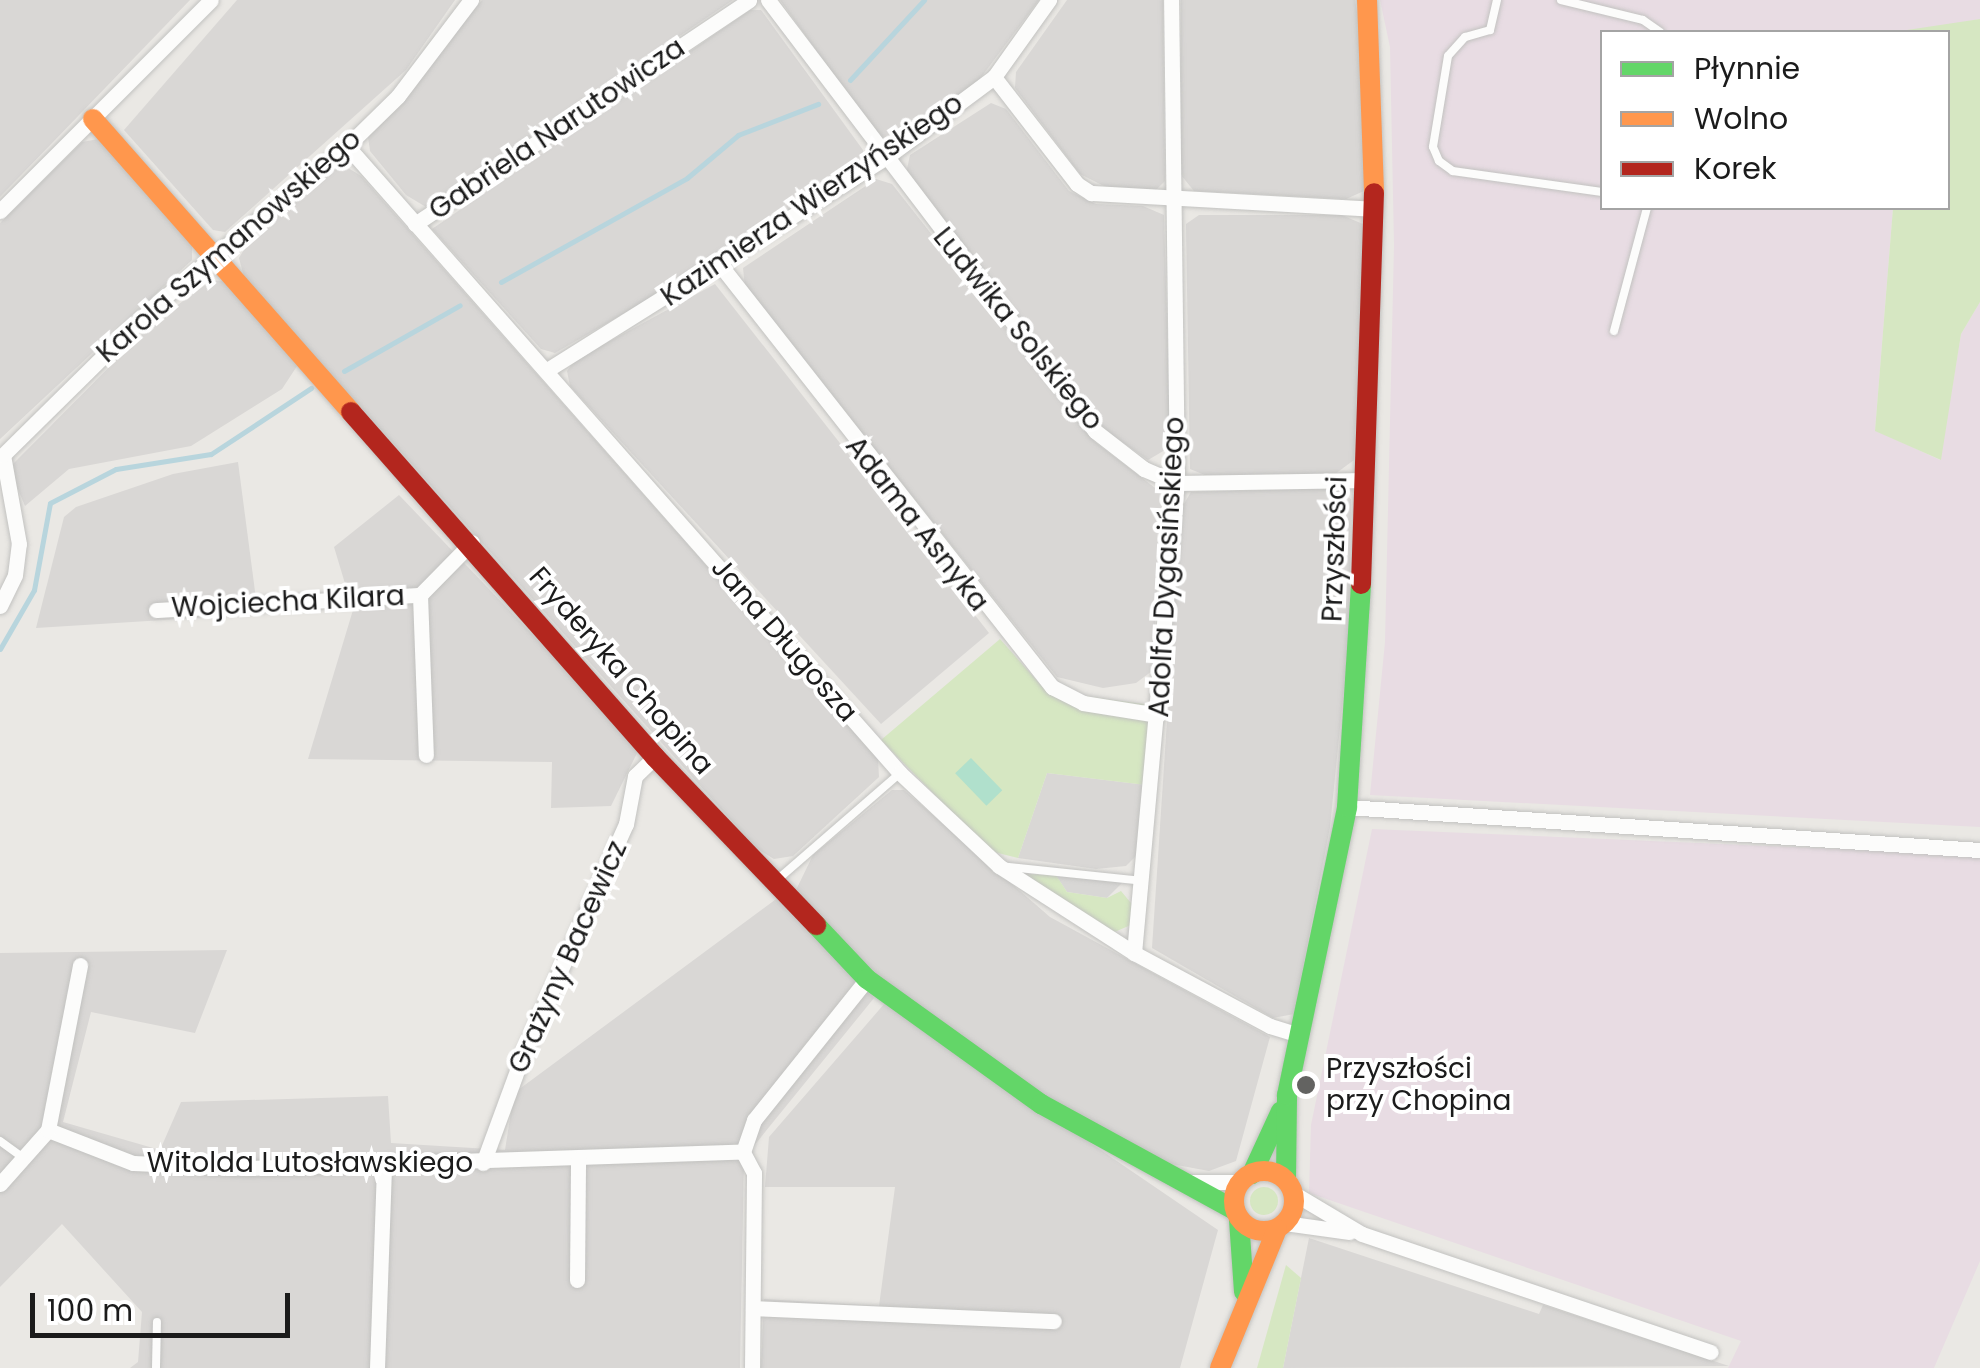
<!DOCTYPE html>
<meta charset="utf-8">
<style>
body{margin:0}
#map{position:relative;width:1980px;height:1368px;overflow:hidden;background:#eae8e4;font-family:Poppins,sans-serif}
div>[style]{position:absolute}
.residential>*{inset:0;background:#d9d7d5}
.industrial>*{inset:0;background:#e8dce3}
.religious>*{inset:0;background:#d8d7d5}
.grass>*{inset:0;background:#d6e7c2}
.round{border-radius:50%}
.pitch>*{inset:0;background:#b0e0cc;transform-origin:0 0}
.stream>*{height:5px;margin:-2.5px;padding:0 2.5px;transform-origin:2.5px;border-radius:2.5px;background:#b8d5dd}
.roads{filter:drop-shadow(0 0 2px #c2c2c0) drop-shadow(0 0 2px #c2c2c0)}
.lane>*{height:8px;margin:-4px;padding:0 4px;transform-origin:4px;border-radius:4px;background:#fcfcfb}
.street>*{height:15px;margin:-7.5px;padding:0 7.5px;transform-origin:7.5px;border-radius:7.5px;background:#fcfcfb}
.fast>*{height:20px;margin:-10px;padding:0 10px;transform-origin:10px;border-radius:10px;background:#63d668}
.slow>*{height:20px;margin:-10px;padding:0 10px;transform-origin:10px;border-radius:10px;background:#ff974d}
.slow>.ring{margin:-10px;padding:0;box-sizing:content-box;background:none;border:20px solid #ff974d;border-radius:50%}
.jam>*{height:20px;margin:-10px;padding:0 10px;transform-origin:10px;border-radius:10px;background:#b3261e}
.dots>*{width:28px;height:28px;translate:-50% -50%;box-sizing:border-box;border:5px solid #fff;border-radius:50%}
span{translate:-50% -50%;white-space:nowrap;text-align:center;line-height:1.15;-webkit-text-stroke:8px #fff;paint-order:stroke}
.street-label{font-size:28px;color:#1b1b1b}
.poi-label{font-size:28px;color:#1b1b1b}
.left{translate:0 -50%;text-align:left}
.legend{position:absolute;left:1600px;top:30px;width:350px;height:180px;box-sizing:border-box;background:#fff;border:2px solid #a4a4a4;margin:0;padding:12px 18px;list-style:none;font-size:30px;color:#1b1b1b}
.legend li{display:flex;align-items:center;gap:20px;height:50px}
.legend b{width:50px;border:2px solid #a4a4a4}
.scale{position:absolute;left:30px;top:1293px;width:260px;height:45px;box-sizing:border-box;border:5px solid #1b1b1b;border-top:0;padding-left:12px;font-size:30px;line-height:35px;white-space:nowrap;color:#1b1b1b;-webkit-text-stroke:8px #fff;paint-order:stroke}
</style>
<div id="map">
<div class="residential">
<div style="clip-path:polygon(0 0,190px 0,0 197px)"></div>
<div style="clip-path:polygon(237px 0,455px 0,406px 70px,225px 232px,213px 230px,124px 130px)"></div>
<div style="clip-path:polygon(482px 0,733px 0,426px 207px,406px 195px,370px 151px,368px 137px)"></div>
<div style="clip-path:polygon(780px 0,1039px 0,979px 80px,897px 139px,878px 137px)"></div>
<div style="clip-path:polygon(1067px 0,1163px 0,1165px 181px,1155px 191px,1114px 191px,1080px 174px,1015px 88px,1016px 72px)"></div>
<div style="clip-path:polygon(1355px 0,1368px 81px,1364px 191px,1346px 199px,1194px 191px,1181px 175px,1181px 0)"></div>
<div style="clip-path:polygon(750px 10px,761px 10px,863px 150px,864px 162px,722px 257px,555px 353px,541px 349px,432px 229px)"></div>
<div style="clip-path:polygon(991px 103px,1006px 109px,1069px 191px,1096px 204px,1143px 206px,1164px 215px,1170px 430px,1165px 450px,1148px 460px,1105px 430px,906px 174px,910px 155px)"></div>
<div style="clip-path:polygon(99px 139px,192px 241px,192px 260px,0 439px,0 223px,82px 142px)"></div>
<div style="clip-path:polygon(345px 166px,361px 176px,878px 759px,879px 777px,793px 856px,774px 859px,756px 848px,244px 277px,239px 258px,247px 244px,333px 168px)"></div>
<div style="clip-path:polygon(876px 179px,892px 184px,1095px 442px,1163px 494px,1152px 671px,1136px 683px,1103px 688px,1057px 677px,745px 287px,743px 268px)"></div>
<div style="clip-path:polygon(1199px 215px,1342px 215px,1365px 225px,1354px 460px,1335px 474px,1205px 475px,1190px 469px,1186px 224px)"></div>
<div style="clip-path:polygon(212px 280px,229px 282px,301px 360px,282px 389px,191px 446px,69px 469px,25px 506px,9px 468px,153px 323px)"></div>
<div style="clip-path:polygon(715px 284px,989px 633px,881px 724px,570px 386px,567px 371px,575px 360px)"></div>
<div style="clip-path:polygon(238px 462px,258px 614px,36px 628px,64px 517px,76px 507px,173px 474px)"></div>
<div style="clip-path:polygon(1333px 488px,1351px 499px,1349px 638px,1330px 827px,1294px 1014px,1273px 1018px,1152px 948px,1181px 509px,1191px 492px)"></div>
<div style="clip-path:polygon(399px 495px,640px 747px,611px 806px,551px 808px,552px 762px,308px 759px,353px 610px,334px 547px)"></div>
<div style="clip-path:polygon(1047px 773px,1146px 785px,1143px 849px,1126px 866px,1096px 869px,1018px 858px)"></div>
<div style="clip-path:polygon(892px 790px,904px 790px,1050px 917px,1270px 1037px,1236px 1161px,1209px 1171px,1166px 1163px,1081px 1118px,901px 1000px,796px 890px,813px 855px)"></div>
<div style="clip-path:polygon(783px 894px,874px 998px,744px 1158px,740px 1368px,130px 1368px,138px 1362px,142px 1312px,62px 1224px,0 1287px,0 953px,227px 950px,195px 1033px,91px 1012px,63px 1122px,160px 1150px,181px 1102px,388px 1096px,391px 1143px,505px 1150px,514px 1093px)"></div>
<div style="clip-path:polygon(885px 1003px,1218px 1230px,1180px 1368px,761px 1368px,764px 1299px,879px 1306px,895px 1187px,765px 1187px,769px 1137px)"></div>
<div style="clip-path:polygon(1309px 1238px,1539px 1314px,1543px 1305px,1729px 1366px,1283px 1368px)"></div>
</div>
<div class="industrial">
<div style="clip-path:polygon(1380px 0,1980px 0,1980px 19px,1907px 32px,1602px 32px,1602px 208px,1893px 208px,1875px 430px,1940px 460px,1961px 334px,1980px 302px,1980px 827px,1370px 795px,1385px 642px,1394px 245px,1390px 47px)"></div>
<div style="clip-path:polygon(1372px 829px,1980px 855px,1980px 1261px,1934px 1368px,1728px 1368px,1741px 1341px,1309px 1193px,1311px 1125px)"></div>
</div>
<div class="religious">
<div style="clip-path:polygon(1053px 871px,1126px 879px,1107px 898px,1067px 892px)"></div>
</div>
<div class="grass">
<div style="clip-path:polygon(1980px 19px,1980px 302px,1961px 334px,1941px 460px,1875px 431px,1893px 208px,1948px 208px,1948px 32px,1907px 30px)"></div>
<div style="clip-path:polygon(1000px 639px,1046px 691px,1144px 704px,1150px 710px,1146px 785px,1047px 773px,1018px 858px,990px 851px,881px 740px)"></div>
<div style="clip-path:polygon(1026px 874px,1056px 875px,1067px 892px,1107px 898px,1121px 891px,1136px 909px,1133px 924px,1110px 934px)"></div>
<div class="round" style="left:1250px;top:1187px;width:28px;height:28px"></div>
<div style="clip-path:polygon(1286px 1265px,1301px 1278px,1283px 1368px,1257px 1368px)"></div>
</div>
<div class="pitch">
<div style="left:971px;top:758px;width:45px;height:22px;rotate:46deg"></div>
</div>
<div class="stream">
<div style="left:850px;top:80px;width:109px;rotate:-47.2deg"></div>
<div style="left:501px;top:282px;width:213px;rotate:-29.2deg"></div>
<div style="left:687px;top:178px;width:67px;rotate:-40.1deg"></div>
<div style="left:738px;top:135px;width:86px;rotate:-21.2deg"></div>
<div style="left:344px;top:371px;width:133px;rotate:-29.6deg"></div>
<div style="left:0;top:649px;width:68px;rotate:-60deg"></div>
<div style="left:34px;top:590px;width:88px;rotate:-79.6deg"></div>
<div style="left:50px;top:503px;width:74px;rotate:-27.3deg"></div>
<div style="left:116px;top:469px;width:96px;rotate:-9deg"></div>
<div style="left:211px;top:454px;width:120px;rotate:-33.4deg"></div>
</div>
<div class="roads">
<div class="lane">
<div style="left:1497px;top:0;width:31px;rotate:103deg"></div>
<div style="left:1490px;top:30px;width:26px;rotate:164deg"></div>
<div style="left:1465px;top:37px;width:25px;rotate:132deg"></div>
<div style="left:1448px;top:56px;width:92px;rotate:99.4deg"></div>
<div style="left:1433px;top:147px;width:15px;rotate:67deg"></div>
<div style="left:1439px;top:161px;width:17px;rotate:36deg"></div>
<div style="left:1453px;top:171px;width:150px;rotate:8deg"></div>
<div style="left:1561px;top:0;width:84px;rotate:13.7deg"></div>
<div style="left:1643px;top:20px;width:21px;rotate:35deg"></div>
<div style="left:1614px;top:331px;width:127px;rotate:-75deg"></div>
<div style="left:1008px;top:867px;width:136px;rotate:5.9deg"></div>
<div style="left:777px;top:880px;width:163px;rotate:-41deg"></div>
<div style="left:0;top:1141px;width:29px;rotate:36deg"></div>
<div style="left:156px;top:1368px;width:46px;rotate:-88.8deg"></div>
</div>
<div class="street">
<div style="left:768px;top:0;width:541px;rotate:52.81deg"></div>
<div style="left:1095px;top:431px;width:62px;rotate:37.8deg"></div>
<div style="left:1144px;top:469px;width:36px;rotate:23deg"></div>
<div style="left:1177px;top:483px;width:189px;rotate:-0.9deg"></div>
<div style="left:994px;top:77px;width:135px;rotate:52.2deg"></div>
<div style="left:1077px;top:184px;width:17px;rotate:33deg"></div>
<div style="left:1091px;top:193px;width:283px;rotate:3.2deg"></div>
<div style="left:347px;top:146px;width:836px;rotate:48.59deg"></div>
<div style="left:900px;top:773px;width:136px;rotate:43.2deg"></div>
<div style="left:999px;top:866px;width:161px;rotate:32.8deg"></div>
<div style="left:1134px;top:953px;width:154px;rotate:28.2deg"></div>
<div style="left:1270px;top:1026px;width:31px;rotate:17deg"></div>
<div style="left:0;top:211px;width:298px;rotate:-45deg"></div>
<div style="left:415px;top:224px;width:402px;rotate:-33.8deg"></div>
<div style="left:721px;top:266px;width:536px;rotate:51.82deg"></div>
<div style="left:1052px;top:687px;width:35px;rotate:27deg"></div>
<div style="left:1083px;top:703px;width:76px;rotate:9.1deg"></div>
<div style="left:547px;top:370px;width:398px;rotate:-32.1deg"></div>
<div style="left:884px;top:159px;width:137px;rotate:-36.7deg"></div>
<div style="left:994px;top:77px;width:95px;rotate:-54.5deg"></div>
<div style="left:420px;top:595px;width:74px;rotate:-45.5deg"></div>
<div style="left:0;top:606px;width:34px;rotate:-64deg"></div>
<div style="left:15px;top:575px;width:31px;rotate:-83deg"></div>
<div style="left:19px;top:544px;width:90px;rotate:-100.2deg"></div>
<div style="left:3px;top:455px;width:212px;rotate:-44.6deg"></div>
<div style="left:154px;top:306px;width:251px;rotate:-39.7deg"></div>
<div style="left:347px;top:146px;width:71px;rotate:-44.4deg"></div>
<div style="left:398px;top:96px;width:121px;rotate:-52.8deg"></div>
<div style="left:156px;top:610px;width:264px;rotate:-3.3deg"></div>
<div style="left:420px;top:595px;width:160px;rotate:87.9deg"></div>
<div style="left:1347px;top:807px;width:634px;rotate:3.89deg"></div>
<div style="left:1134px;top:953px;width:472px;rotate:-84.8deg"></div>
<div style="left:1177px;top:483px;width:483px;rotate:-90.7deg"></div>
<div style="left:48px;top:1130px;width:91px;rotate:21.2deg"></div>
<div style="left:133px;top:1163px;width:115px;rotate:2.5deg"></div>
<div style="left:248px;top:1168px;width:495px;rotate:-1.9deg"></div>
<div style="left:483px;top:1163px;width:116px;rotate:-69.8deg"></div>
<div style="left:523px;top:1054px;width:252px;rotate:-65.9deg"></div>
<div style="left:626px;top:824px;width:49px;rotate:-79.4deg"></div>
<div style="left:635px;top:776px;width:28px;rotate:-44deg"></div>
<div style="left:1190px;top:1182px;width:50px"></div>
<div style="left:0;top:1184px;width:72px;rotate:-48.4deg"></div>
<div style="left:48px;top:1130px;width:168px;rotate:-79deg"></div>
<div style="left:1293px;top:1193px;width:80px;rotate:30.7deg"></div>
<div style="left:1362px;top:1234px;width:368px;rotate:18.7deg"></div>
<div style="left:1285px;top:1223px;width:65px;rotate:8deg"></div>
<div style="left:577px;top:1280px;width:121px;rotate:-89.5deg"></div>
<div style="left:753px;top:1308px;width:301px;rotate:2.5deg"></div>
<div style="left:377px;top:1368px;width:202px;rotate:-88deg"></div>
<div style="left:752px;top:1368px;width:195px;rotate:-89.4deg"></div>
<div style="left:754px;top:1173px;width:24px;rotate:-118deg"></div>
<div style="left:743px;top:1152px;width:34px;rotate:-71deg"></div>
<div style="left:754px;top:1120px;width:181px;rotate:-51.3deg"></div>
</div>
<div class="fast">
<div style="left:816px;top:925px;width:74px;rotate:46.6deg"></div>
<div style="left:867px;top:979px;width:214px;rotate:35.7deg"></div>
<div style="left:1041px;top:1104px;width:221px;rotate:28.7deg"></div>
<div style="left:1252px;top:1174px;width:69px;rotate:-65.3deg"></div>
<div style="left:1286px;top:1179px;width:84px;rotate:-89.3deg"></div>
<div style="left:1287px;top:1095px;width:294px;rotate:-78.2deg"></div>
<div style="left:1347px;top:807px;width:223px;rotate:-86.4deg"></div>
<div style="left:1239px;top:1220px;width:72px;rotate:86deg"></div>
</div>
<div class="slow">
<div style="left:1367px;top:0;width:193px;rotate:87.9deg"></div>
<div style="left:93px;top:119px;width:390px;rotate:48.6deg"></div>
<div class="ring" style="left:1234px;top:1171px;width:40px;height:40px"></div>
<div style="left:1220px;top:1368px;width:150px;rotate:-67.7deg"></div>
</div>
<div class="jam">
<div style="left:351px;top:412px;width:460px;rotate:48.6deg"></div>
<div style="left:655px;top:757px;width:233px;rotate:46.2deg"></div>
<div style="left:1361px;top:584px;width:391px;rotate:-88.1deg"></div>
</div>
</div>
<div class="dots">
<div style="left:1306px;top:1085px;background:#636361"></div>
</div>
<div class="street-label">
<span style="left:557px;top:129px;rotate:-34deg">Gabriela Narutowicza</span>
<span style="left:812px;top:200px;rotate:-34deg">Kazimierza Wierzyńskiego</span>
<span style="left:229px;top:246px;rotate:-41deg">Karola Szymanowskiego</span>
<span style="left:1018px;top:329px;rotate:51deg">Ludwika Solskiego</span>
<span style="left:917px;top:524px;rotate:52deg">Adama Asnyka</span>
<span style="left:1335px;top:549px;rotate:-88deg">Przyszłości</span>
<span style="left:1167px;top:567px;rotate:-87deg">Adolfa Dygasińskiego</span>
<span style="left:288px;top:602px;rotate:-3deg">Wojciecha Kilara</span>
<span style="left:784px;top:640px;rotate:49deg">Jana Długosza</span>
<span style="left:621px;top:671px;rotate:49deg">Fryderyka Chopina</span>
<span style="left:568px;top:957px;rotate:-66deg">Grażyny Bacewicz</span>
<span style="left:310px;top:1163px">Witolda Lutosławskiego</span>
</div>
<div class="poi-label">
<span class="left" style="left:1326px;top:1085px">Przyszłości<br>przy Chopina</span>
</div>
<ul class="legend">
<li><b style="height:12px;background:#63d668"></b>Płynnie</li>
<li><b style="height:12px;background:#ff974d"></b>Wolno</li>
<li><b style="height:12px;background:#b3261e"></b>Korek</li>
</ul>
<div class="scale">100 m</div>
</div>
